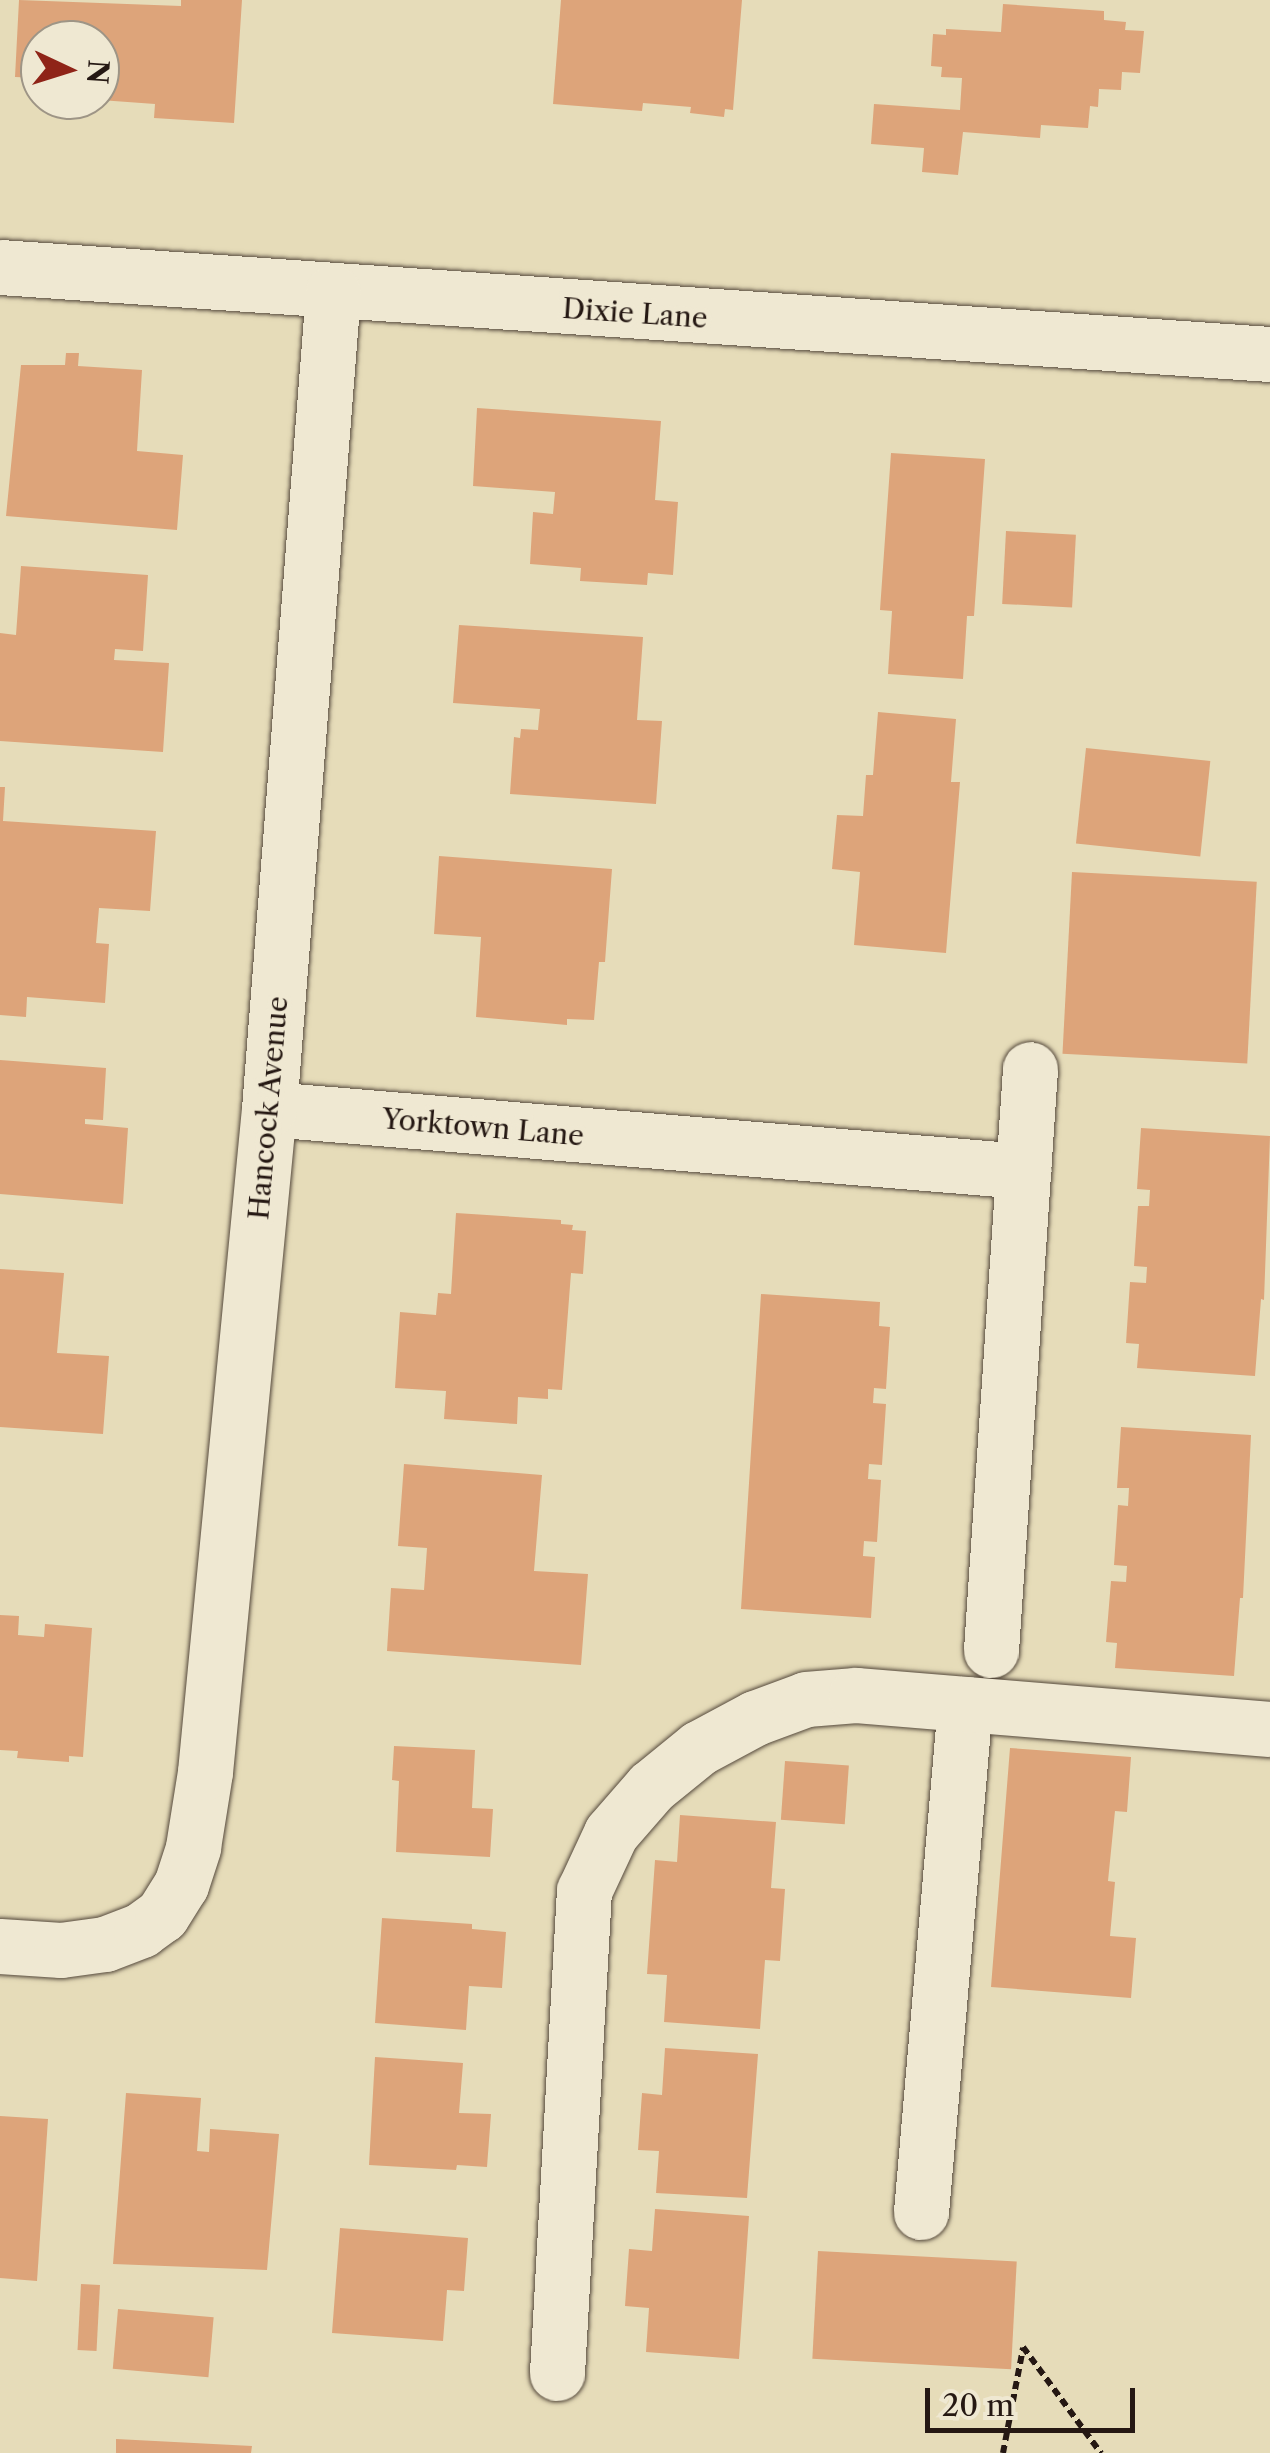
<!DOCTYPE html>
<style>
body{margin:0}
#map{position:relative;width:1270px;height:2453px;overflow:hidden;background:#e6dcb9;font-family:"Libre Caslon Text",serif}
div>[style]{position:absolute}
.building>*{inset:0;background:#dda47a;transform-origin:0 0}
.path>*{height:6px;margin-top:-3px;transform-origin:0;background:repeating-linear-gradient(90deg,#251813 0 8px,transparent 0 13px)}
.roads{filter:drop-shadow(0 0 2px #55493c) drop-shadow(0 0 2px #55493c)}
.minor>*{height:55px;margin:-27.5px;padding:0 27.5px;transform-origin:27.5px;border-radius:27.5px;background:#efe8d2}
span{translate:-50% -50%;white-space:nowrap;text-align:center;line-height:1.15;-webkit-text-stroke:10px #efe8d2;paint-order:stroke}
.street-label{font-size:28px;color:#251813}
.north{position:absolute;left:20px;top:20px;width:100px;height:100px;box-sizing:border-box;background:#efe8d2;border:2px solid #9e9586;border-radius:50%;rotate:94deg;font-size:28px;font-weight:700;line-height:40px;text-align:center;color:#251813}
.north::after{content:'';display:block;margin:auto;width:35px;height:45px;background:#8f2418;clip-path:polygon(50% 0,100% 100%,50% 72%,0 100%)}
.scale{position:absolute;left:925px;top:2388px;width:210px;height:45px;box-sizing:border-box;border:5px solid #251813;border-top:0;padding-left:12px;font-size:30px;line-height:35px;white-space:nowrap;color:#251813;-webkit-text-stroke:8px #efe8d2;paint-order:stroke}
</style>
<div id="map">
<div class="building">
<div style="clip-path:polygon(19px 0,181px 6px,181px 0,242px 0,234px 123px,154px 118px,155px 104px,100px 100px,100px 40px,40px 40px,40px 78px,15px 77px)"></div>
<div style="clip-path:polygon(561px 0,742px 0,733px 110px,725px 109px,724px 117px,690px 113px,691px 107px,643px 103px,642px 111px,553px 104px)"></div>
<div style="clip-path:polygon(1003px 4px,1104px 11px,1104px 20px,1126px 22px,1125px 30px,1144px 31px,1140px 73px,1122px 72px,1121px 90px,1099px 89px,1098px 107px,1090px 106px,1088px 128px,1041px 125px,1040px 138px,963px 132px,958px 175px,922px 172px,924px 148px,871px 144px,874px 104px,960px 110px,962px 78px,941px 77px,942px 67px,931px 66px,933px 34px,946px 35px,946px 29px,1001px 32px)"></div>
<div style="clip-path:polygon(66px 353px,79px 353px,78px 366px,142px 370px,137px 451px,183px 455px,177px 530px,6px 516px,21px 365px,65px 365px)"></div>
<div style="clip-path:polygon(477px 408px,661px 421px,655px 500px,678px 502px,673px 575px,648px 573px,647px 585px,580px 581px,581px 568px,530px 564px,533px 512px,553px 514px,555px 492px,473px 486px)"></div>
<div style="clip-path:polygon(891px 453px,985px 459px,974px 616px,967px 616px,963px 679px,888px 674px,892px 611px,880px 610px)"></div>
<div style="left:1006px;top:531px;width:70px;height:73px;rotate:3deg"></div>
<div style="clip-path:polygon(21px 566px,148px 575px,143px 651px,115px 649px,114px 660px,169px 663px,163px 752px,0 741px,0 633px,16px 635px)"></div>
<div style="clip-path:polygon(459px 625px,643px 637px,637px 720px,662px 721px,656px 804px,510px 794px,514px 737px,520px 738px,521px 729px,538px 730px,540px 709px,453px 703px)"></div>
<div style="clip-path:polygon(878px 712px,956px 719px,951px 782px,960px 782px,946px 953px,854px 945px,860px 872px,832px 869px,837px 815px,863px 816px,866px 775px,873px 775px)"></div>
<div style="left:1086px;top:748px;width:125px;height:96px;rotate:6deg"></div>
<div style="clip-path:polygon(0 787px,5px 787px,3px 821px,156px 831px,150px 911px,99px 908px,96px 943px,109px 944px,105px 1003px,27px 997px,26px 1017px,0 1015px)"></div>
<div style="clip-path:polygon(439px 856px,612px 869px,605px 962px,599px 962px,594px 1020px,567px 1019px,567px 1025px,476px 1017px,481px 937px,434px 934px)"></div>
<div style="left:1072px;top:872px;width:185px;height:182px;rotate:3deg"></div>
<div style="clip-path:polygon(0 1060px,106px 1068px,103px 1120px,85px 1119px,85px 1124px,128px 1128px,123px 1204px,0 1194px)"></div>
<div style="clip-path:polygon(1141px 1128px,1270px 1136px,1264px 1300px,1261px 1299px,1255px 1376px,1137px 1368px,1139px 1344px,1126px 1343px,1130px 1282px,1146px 1283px,1147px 1267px,1134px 1266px,1138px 1206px,1149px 1206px,1150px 1190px,1137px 1189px)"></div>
<div style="clip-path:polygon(456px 1213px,561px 1220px,561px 1224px,573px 1225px,572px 1230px,586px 1231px,583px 1274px,571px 1273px,562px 1390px,548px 1389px,548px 1399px,518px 1397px,517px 1424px,444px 1419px,446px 1391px,395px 1388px,400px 1312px,436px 1315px,438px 1293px,451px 1294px)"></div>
<div style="clip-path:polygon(0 1269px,64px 1273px,57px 1353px,109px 1356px,103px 1434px,0 1427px)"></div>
<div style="clip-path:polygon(761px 1294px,880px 1302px,879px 1326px,890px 1327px,886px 1389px,874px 1388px,873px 1403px,886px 1404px,882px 1465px,869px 1464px,868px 1479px,881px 1480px,877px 1542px,864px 1541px,863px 1556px,875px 1557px,871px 1618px,741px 1609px)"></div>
<div style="clip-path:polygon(1121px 1427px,1251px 1435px,1243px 1598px,1240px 1598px,1234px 1676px,1115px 1668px,1117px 1643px,1106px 1642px,1111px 1581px,1126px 1582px,1127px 1566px,1114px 1565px,1118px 1505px,1128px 1506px,1129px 1488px,1117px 1488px)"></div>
<div style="clip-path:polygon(404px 1464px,542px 1475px,534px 1571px,588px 1574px,581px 1665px,387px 1651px,391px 1588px,424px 1590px,427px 1548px,398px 1546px)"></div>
<div style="clip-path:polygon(0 1615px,19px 1616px,18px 1635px,44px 1637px,45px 1624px,92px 1628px,83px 1757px,69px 1756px,69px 1762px,17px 1758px,18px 1751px,0 1750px)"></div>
<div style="clip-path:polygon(394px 1746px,475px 1750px,472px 1808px,493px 1809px,490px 1857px,396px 1852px,399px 1781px,392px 1780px)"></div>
<div style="clip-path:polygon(1010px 1748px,1131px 1757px,1127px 1812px,1115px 1811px,1108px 1881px,1115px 1882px,1110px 1936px,1136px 1938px,1131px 1998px,991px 1987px)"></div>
<div style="left:785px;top:1761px;width:64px;height:59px;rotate:4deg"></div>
<div style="clip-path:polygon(680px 1815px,776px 1822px,771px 1888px,785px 1889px,780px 1961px,765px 1960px,760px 2029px,664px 2022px,667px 1975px,647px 1974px,655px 1860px,677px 1862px)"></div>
<div style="clip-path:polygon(382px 1918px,472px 1924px,472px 1929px,506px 1932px,502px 1988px,469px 1986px,466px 2030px,375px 2023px)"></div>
<div style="clip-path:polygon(665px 2048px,758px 2054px,747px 2198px,656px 2193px,659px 2151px,638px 2150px,642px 2093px,662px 2095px)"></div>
<div style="clip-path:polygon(375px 2057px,463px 2063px,459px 2113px,491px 2114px,487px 2167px,457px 2165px,456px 2170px,369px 2165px)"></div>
<div style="clip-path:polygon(126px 2093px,201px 2098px,197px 2151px,209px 2152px,210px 2129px,279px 2134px,267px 2270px,113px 2264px)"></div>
<div style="clip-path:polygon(0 2116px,48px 2119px,37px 2281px,0 2278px)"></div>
<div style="clip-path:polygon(655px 2209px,749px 2216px,739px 2359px,646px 2352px,649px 2308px,625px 2306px,629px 2249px,652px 2251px)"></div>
<div style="clip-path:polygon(340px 2228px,468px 2238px,464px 2291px,447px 2290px,443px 2341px,332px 2333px)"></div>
<div style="left:818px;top:2251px;width:199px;height:108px;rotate:3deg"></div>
<div style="left:81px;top:2284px;width:19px;height:66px;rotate:3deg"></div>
<div style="left:118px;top:2309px;width:96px;height:60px;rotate:5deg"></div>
<div style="clip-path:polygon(116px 2439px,252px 2446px,251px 2453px,116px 2453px)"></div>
</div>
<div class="path">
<div style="left:1023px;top:2347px;width:132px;rotate:53.7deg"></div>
<div style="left:1003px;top:2453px;width:107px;rotate:-79.2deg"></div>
</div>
<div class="roads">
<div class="minor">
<div style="left:0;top:267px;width:1273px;rotate:3.92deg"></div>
<div style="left:269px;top:1109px;width:757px;rotate:4.7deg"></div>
<div style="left:991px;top:1650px;width:582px;rotate:-86.16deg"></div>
<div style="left:0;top:1946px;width:61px;rotate:3.8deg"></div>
<div style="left:61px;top:1950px;width:44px;rotate:-7.8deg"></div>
<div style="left:105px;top:1944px;width:39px;rotate:-21deg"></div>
<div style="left:141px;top:1930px;width:26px;rotate:-36deg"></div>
<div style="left:162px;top:1915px;width:36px;rotate:-58deg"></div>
<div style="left:181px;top:1885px;width:40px;rotate:-72deg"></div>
<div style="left:193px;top:1847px;width:76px;rotate:-80.9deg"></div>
<div style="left:205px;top:1772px;width:666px;rotate:-84.49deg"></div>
<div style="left:269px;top:1109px;width:819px;rotate:-85.52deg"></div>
<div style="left:921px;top:2212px;width:510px;rotate:-85.05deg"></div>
<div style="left:557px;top:2373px;width:483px;rotate:-86.8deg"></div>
<div style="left:584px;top:1891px;width:64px;rotate:-65deg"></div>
<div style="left:611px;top:1833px;width:61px;rotate:-49deg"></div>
<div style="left:651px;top:1787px;width:62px;rotate:-39.1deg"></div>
<div style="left:699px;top:1748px;width:64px;rotate:-28.2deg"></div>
<div style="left:755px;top:1718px;width:54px;rotate:-20.4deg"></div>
<div style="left:806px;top:1699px;width:50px;rotate:-4.6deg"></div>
<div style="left:856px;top:1695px;width:415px;rotate:4.7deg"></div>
</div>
</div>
<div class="street-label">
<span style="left:635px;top:313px;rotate:4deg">Dixie Lane</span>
<span style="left:268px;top:1108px;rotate:-85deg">Hancock Avenue</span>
<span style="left:483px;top:1127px;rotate:5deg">Yorktown Lane</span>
</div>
<div class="north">N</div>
<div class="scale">20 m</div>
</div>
